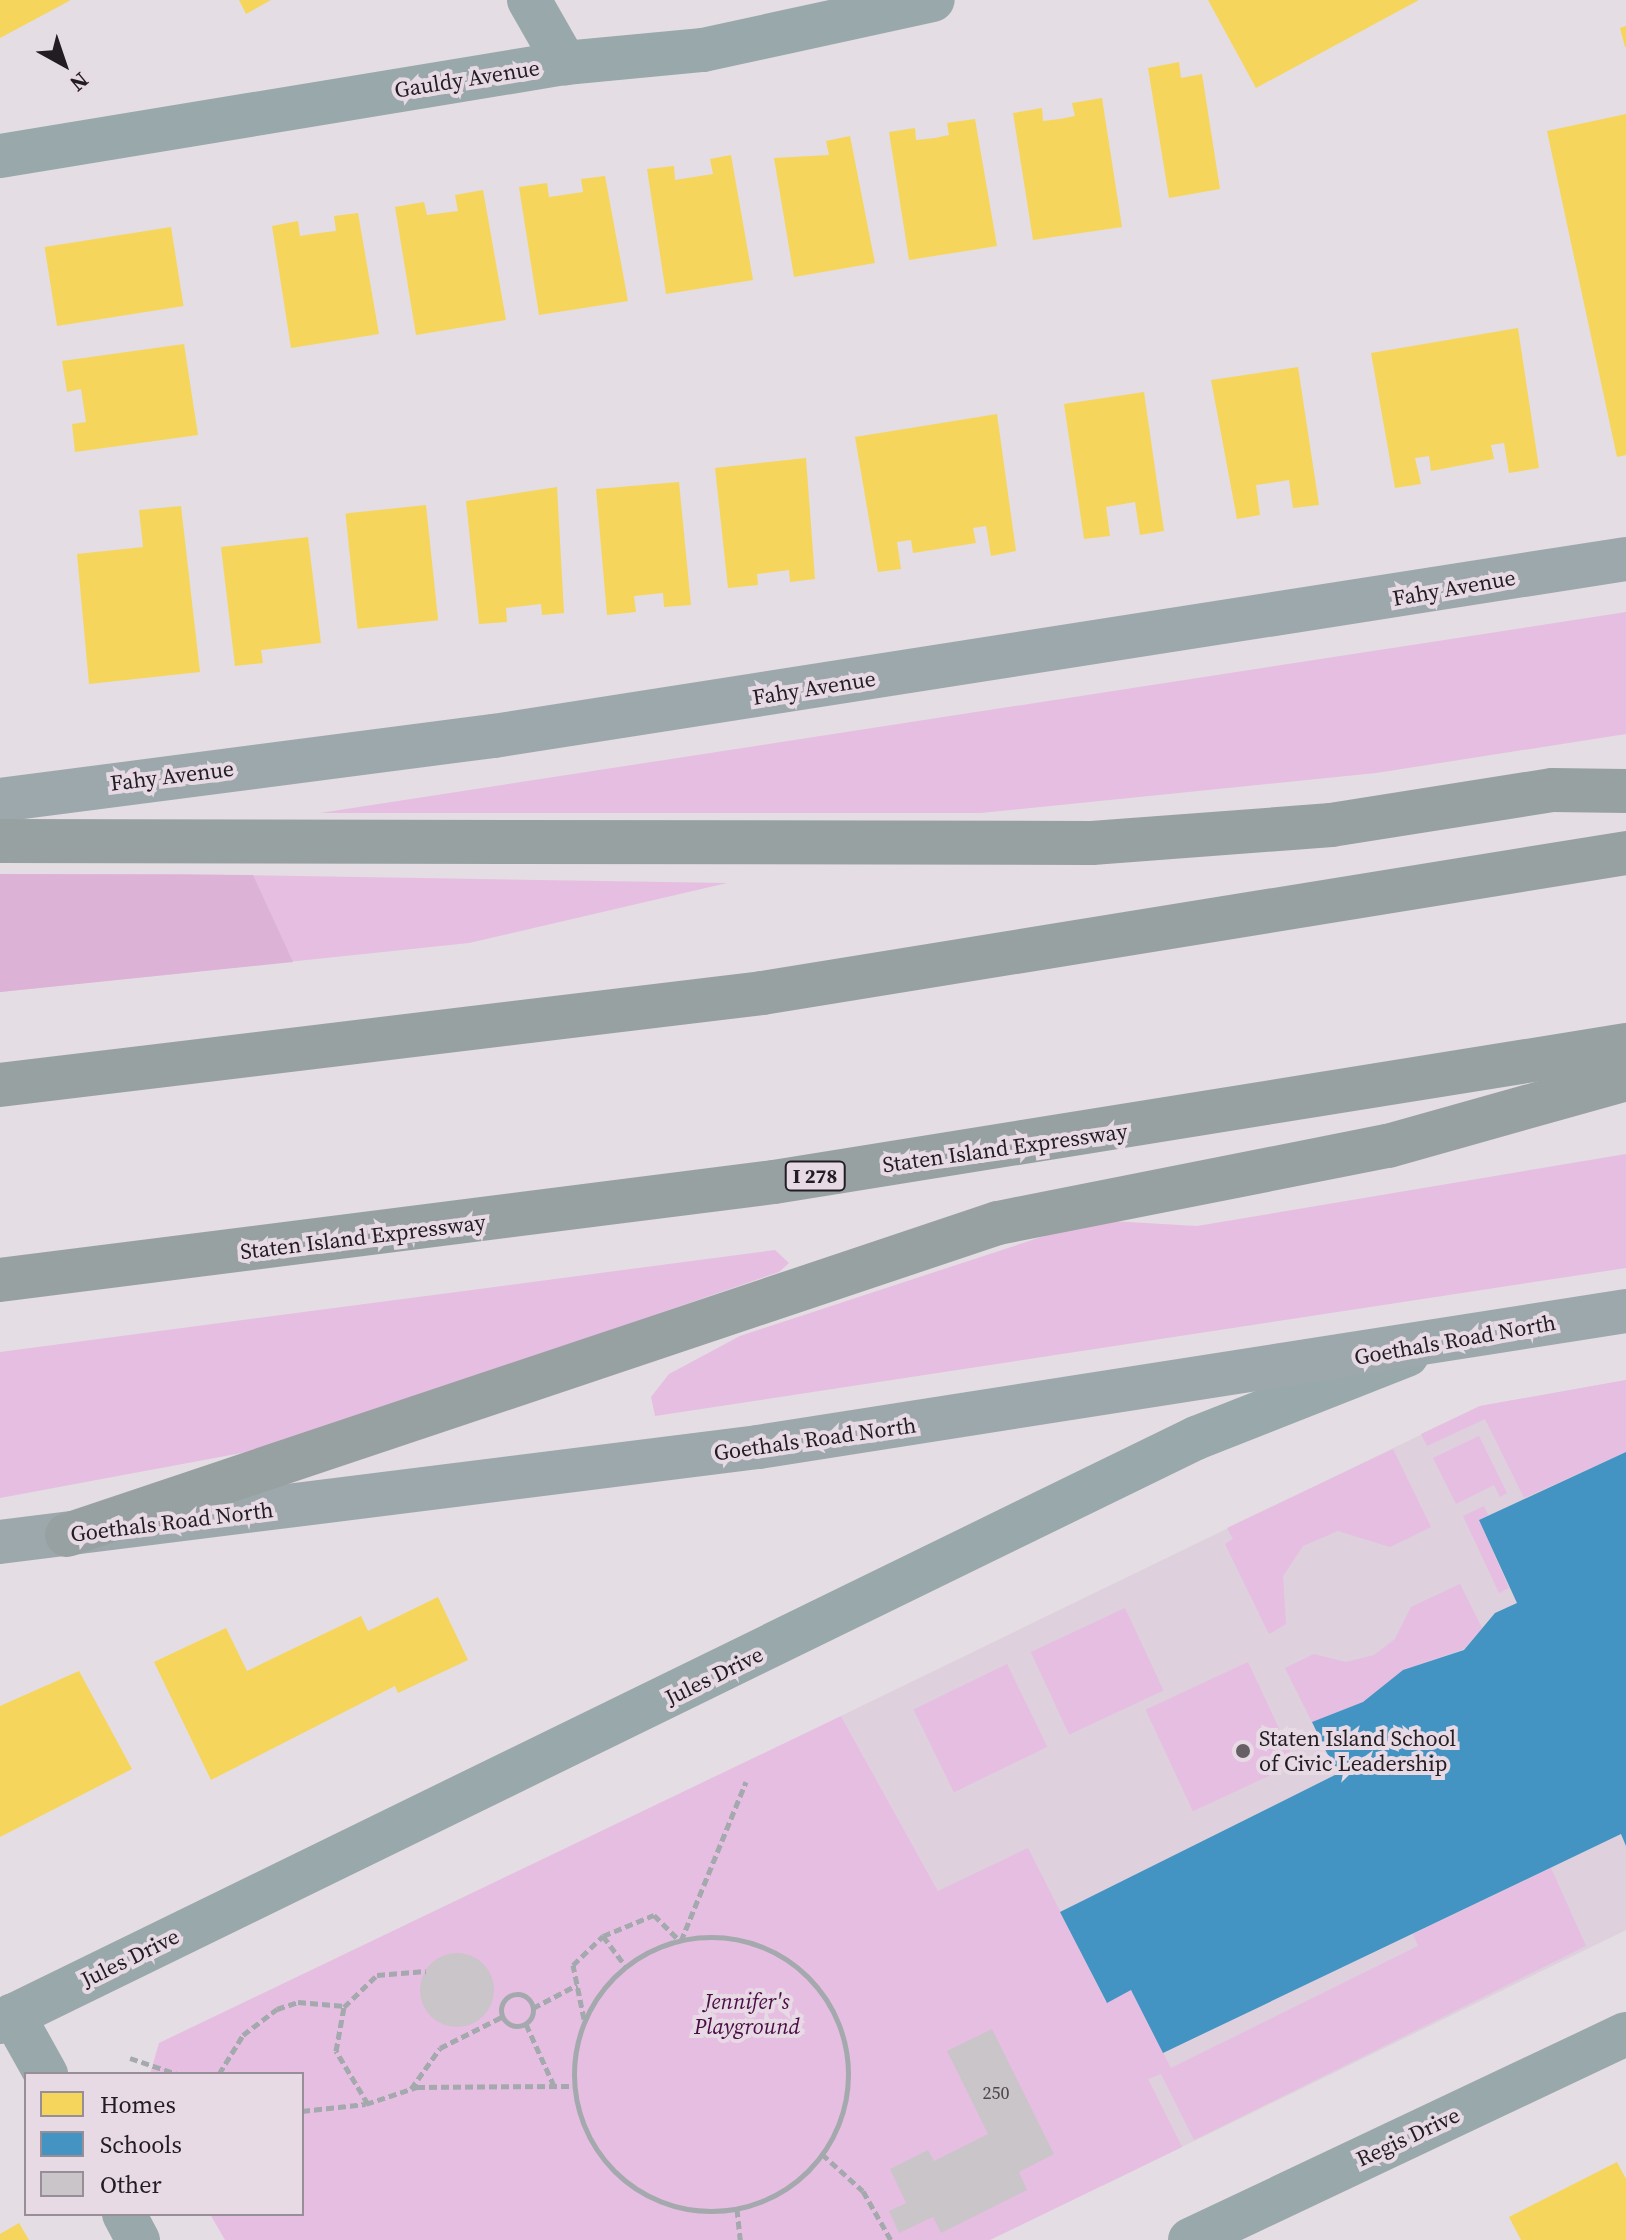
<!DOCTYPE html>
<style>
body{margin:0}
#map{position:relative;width:1626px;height:2240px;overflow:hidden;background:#e4dde3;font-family:"Source Serif 4",serif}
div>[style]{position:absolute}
.built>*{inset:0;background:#ded0dc}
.green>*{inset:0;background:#e6bee1;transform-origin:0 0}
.forest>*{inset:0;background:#dcb3d7}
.homes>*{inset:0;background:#f6d55c;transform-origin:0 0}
.schools>*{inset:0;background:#4393c3}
.building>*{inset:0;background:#cac5c9}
.round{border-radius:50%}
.path>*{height:5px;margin-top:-2.5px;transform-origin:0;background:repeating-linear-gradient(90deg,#a3a9ac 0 8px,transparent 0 12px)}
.path>.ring{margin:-2.5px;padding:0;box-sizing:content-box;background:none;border:5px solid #a3a9ac;border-radius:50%}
.street>*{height:44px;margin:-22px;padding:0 22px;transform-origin:22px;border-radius:22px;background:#99a8aa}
.secondary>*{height:44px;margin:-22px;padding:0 22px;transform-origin:22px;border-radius:22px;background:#9da8ac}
.highway>*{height:44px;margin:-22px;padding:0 22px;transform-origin:22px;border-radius:22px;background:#98a1a2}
.dots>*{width:22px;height:22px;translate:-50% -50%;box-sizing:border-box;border:4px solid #e7dae5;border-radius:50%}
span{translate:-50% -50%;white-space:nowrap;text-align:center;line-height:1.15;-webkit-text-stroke:8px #e7dae5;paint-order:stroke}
.number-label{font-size:18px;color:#4c474c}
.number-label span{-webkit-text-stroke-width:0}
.shield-label span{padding:2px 6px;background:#e7dae5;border:2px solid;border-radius:6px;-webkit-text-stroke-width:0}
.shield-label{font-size:20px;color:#221d22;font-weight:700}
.street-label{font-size:22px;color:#221d22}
.poi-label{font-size:22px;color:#221d22}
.left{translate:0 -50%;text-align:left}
.park-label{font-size:22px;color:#4b0c46;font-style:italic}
.legend{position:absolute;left:24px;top:2072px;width:280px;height:144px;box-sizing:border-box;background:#e7dae5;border:2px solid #988e97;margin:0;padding:10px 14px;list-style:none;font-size:24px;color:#221d22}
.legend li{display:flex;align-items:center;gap:16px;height:40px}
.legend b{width:40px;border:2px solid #988e97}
.north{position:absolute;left:24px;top:24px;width:80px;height:80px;-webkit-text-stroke:6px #e7dae5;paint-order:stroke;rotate:140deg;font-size:22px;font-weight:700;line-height:32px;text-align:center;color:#221d22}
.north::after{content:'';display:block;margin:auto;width:28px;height:36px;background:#221d22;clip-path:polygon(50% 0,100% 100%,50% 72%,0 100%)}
</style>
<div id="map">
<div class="built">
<div style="clip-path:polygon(1626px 1380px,1626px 1930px,1102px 2186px,841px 1716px,1480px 1406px)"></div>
</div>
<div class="green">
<div style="clip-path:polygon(1626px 612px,1626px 734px,1376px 773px,981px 813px,320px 813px)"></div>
<div style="clip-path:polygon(0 874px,178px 874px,727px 883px,469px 943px,0 992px)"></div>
<div style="clip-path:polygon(1626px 1154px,1626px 1268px,655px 1416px,651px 1397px,669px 1374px,740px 1336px,1093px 1220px,1197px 1226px)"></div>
<div style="clip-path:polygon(775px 1250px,789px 1263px,779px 1272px,268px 1448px,0 1498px,0 1352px)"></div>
<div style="clip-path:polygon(1626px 1380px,1626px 1452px,1524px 1498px,1485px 1419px,1427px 1446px,1421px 1434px,1480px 1406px)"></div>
<div style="clip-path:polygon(1479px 1436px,1507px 1493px,1500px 1497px,1494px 1485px,1456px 1504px,1433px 1458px)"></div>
<div style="clip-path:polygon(1393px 1449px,1431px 1527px,1390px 1547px,1338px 1531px,1303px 1546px,1283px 1576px,1286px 1624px,1269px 1634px,1225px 1544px,1233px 1539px,1227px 1528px)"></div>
<div style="clip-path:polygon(1484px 1506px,1488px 1515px,1479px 1520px,1509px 1588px,1499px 1593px,1463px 1516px)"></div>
<div style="clip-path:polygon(1460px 1584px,1482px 1628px,1464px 1649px,1403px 1670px,1363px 1702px,1312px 1722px,1285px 1668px,1314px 1654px,1346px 1662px,1374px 1655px,1395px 1639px,1411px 1607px)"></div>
<div style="left:1125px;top:1608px;width:91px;height:104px;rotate:65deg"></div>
<div style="left:1248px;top:1662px;width:112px;height:113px;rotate:65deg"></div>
<div style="left:1007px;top:1664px;width:92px;height:104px;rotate:64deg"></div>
<div style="clip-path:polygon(841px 1716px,938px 1891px,1028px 1848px,1106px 2002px,1131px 1990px,1171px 2068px,1418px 1946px,1413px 1934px,1551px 1868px,1586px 1946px,1194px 2140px,1161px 2074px,1148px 2079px,1182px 2147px,990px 2240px,225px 2240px,210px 2214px,302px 2214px,302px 2074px,150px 2074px,159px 2043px)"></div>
</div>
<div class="forest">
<div style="clip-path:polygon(0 874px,253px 875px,293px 962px,0 992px)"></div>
</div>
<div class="homes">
<div style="clip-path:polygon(0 0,71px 0,0 38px)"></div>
<div style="clip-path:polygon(239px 0,271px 0,246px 14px)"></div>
<div style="clip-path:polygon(1208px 0,1419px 0,1256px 88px)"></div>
<div style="clip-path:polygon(1626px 26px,1626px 47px,1625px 47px,1620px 28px)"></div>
<div style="clip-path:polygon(1179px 62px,1181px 78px,1202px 74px,1220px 189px,1169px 198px,1148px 68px)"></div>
<div style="clip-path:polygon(1102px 98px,1122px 227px,1033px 240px,1013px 113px,1042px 108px,1043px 121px,1060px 119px,1075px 116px,1072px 103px)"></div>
<div style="clip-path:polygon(1626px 114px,1626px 455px,1617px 457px,1547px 131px)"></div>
<div style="clip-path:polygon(975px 119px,997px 246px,909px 260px,889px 132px,915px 128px,916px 140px,935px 138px,949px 135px,947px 123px)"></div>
<div style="clip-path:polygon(850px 136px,875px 263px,794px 277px,774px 158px,829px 155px,826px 141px)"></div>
<div style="clip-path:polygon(731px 155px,753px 280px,666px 294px,647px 169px,674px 166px,675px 180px,713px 174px,710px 159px)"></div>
<div style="clip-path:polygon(605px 176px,628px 301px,539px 315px,519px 187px,547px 183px,549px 197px,583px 192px,581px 179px)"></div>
<div style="clip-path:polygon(483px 190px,506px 320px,416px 335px,395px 207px,424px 202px,427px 215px,458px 211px,455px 195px)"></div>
<div style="clip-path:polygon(358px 213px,379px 334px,291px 348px,272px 226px,298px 221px,300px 236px,319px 233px,336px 231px,334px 216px)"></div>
<div style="left:171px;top:227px;width:80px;height:128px;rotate:81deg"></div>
<div style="clip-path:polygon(1518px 328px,1539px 468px,1509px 473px,1504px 443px,1491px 445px,1494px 459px,1431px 471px,1429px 456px,1415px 458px,1421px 484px,1395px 488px,1371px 353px)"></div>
<div style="clip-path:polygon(184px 344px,198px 435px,75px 452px,72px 424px,86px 422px,81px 389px,67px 392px,62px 361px)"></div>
<div style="clip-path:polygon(1298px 367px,1319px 505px,1293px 508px,1289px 480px,1270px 483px,1256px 485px,1260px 515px,1237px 519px,1211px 380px)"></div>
<div style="clip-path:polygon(1144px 392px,1164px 531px,1140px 535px,1135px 502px,1106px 507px,1110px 536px,1084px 539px,1064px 404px)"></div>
<div style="clip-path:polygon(997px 414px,1016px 551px,991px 556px,986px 526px,973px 528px,976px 543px,913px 553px,911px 540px,897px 542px,901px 569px,878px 572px,855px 437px)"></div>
<div style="clip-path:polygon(806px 458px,815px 579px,790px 582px,789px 570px,757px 574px,758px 585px,728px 588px,715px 468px)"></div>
<div style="clip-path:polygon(679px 482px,691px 605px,664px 607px,663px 593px,634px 596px,636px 612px,607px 615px,596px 489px)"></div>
<div style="clip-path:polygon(557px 487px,564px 613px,542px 615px,541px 604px,506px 608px,507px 622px,479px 624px,466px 501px)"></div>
<div style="left:426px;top:505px;width:116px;height:81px;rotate:84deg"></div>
<div style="clip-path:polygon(181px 506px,200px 672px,89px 684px,77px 554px,143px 547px,139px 510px)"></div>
<div style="clip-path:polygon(308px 537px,321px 643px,261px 650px,263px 663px,235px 666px,221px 547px)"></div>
<div style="clip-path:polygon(438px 1597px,468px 1660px,398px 1693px,395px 1686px,211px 1780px,154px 1662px,226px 1628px,247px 1671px,361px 1616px,368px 1631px)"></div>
<div style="clip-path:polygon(79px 1671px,132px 1769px,0 1837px,0 1706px)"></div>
<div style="clip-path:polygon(1617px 2162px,1626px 2179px,1626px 2240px,1521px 2240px,1509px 2217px)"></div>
<div style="clip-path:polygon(19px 2223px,29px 2240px,0 2240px,0 2234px)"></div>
</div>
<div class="schools">
<div style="clip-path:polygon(1626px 1452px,1626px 1846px,1621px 1834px,1163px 2053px,1131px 1990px,1107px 2003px,1060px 1912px,1337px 1774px,1312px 1722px,1363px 1702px,1403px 1670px,1464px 1650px,1495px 1613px,1517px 1603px,1479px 1520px)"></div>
</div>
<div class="building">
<div class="round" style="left:420px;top:1953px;width:74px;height:74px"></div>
<div style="clip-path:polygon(992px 2029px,1054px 2154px,1019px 2172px,1027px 2190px,941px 2233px,933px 2217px,899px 2233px,889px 2211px,906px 2203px,890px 2169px,928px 2150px,934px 2161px,988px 2134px,947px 2051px)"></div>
</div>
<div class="path">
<div style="left:603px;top:1936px;width:39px;rotate:53deg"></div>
<div class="ring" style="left:574px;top:1937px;width:269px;height:269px"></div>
<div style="left:681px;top:1941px;width:172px;rotate:-67.8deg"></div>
<div class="ring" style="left:501px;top:1994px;width:27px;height:27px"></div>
<div style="left:533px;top:2008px;width:50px;rotate:-27.6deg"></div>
<div style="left:584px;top:2019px;width:55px;rotate:-101.5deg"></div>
<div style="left:573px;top:1965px;width:42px;rotate:-44deg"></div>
<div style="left:603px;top:1936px;width:55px;rotate:-22.4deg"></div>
<div style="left:654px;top:1915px;width:38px;rotate:45deg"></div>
<div style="left:526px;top:2024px;width:70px;rotate:65.6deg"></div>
<div style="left:130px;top:2058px;width:50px;rotate:18.8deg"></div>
<div style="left:219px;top:2074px;width:46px;rotate:-58.4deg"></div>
<div style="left:243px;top:2035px;width:43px;rotate:-37.4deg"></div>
<div style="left:277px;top:2009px;width:22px;rotate:-18deg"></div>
<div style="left:298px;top:2002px;width:47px;rotate:4.9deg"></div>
<div style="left:411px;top:2089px;width:50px;rotate:-54.7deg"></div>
<div style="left:440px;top:2048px;width:69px;rotate:-26.6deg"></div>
<div style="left:368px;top:2104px;width:62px;rotate:-121.1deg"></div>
<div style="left:336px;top:2051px;width:45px;rotate:-79.7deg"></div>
<div style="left:344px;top:2007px;width:46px;rotate:-44.1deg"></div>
<div style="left:377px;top:1975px;width:49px;rotate:-4.7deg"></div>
<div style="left:302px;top:2111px;width:64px;rotate:-6.2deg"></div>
<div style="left:366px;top:2104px;width:54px;rotate:-18.4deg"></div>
<div style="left:417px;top:2087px;width:158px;rotate:-0.4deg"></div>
<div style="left:822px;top:2154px;width:55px;rotate:42.1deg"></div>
<div style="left:863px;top:2191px;width:56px;rotate:60.3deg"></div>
<div style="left:737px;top:2209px;width:31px;rotate:84deg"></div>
</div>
<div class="street">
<div style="left:529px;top:0;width:73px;rotate:60.3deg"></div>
<div style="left:0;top:156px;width:573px;rotate:-9.35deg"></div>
<div style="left:565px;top:63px;width:139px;rotate:-5.4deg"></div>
<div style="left:703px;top:50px;width:235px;rotate:-12.3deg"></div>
<div style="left:13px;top:2015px;width:68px;rotate:60.8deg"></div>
<div style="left:0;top:2022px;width:1331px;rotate:-26.03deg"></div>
<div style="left:1196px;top:1438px;width:227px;rotate:-21.5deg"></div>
<div style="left:124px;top:2214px;width:30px;rotate:62deg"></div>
<div style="left:1190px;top:2240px;width:482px;rotate:-25.3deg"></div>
</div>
<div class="secondary">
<div style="left:0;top:800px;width:498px;rotate:-7.4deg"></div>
<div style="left:494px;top:736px;width:1146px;rotate:-8.89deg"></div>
<div style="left:0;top:1542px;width:764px;rotate:-7.14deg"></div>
<div style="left:758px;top:1447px;width:879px;rotate:-8.9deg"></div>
</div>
<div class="highway">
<div style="left:0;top:841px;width:1092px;rotate:0.1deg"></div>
<div style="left:1092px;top:843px;width:240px;rotate:-4.3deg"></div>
<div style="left:1331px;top:825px;width:224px;rotate:-9deg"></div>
<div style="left:1552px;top:790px;width:74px;rotate:0.8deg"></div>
<div style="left:0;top:1085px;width:768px;rotate:-6.88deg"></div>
<div style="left:762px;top:993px;width:875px;rotate:-9.2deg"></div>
<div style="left:0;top:1280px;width:780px;rotate:-7.22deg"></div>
<div style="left:774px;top:1182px;width:863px;rotate:-9.13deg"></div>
<div style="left:67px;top:1535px;width:982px;rotate:-18.53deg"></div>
<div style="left:998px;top:1223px;width:398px;rotate:-11.2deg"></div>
<div style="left:1388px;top:1146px;width:247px;rotate:-15.7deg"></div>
</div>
<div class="dots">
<div style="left:1243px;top:1751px;background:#666066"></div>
</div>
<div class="number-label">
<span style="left:996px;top:2093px">250</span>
</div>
<div class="shield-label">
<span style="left:815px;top:1176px">I 278</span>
</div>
<div class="street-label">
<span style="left:467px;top:79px;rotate:-9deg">Gauldy Avenue</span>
<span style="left:1454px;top:588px;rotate:-10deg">Fahy Avenue</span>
<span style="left:814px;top:688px;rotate:-9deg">Fahy Avenue</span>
<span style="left:172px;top:776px;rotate:-7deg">Fahy Avenue</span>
<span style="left:1005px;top:1148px;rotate:-8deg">Staten Island Expressway</span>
<span style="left:363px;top:1237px;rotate:-7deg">Staten Island Expressway</span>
<span style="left:1455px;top:1340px;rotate:-10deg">Goethals Road North</span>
<span style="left:815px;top:1439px;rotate:-8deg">Goethals Road North</span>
<span style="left:172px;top:1522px;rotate:-7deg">Goethals Road North</span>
<span style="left:714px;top:1676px;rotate:-26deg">Jules Drive</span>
<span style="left:130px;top:1958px;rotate:-26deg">Jules Drive</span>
<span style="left:1408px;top:2137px;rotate:-25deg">Regis Drive</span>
</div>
<div class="poi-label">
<span class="left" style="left:1259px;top:1751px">Staten Island School<br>of Civic Leadership</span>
</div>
<div class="park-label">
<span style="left:747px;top:2014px">Jennifer's<br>Playground</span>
</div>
<ul class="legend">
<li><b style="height:22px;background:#f6d55c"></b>Homes</li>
<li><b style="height:22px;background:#4393c3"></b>Schools</li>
<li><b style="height:22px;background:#cac5c9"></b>Other</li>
</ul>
<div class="north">N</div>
</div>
